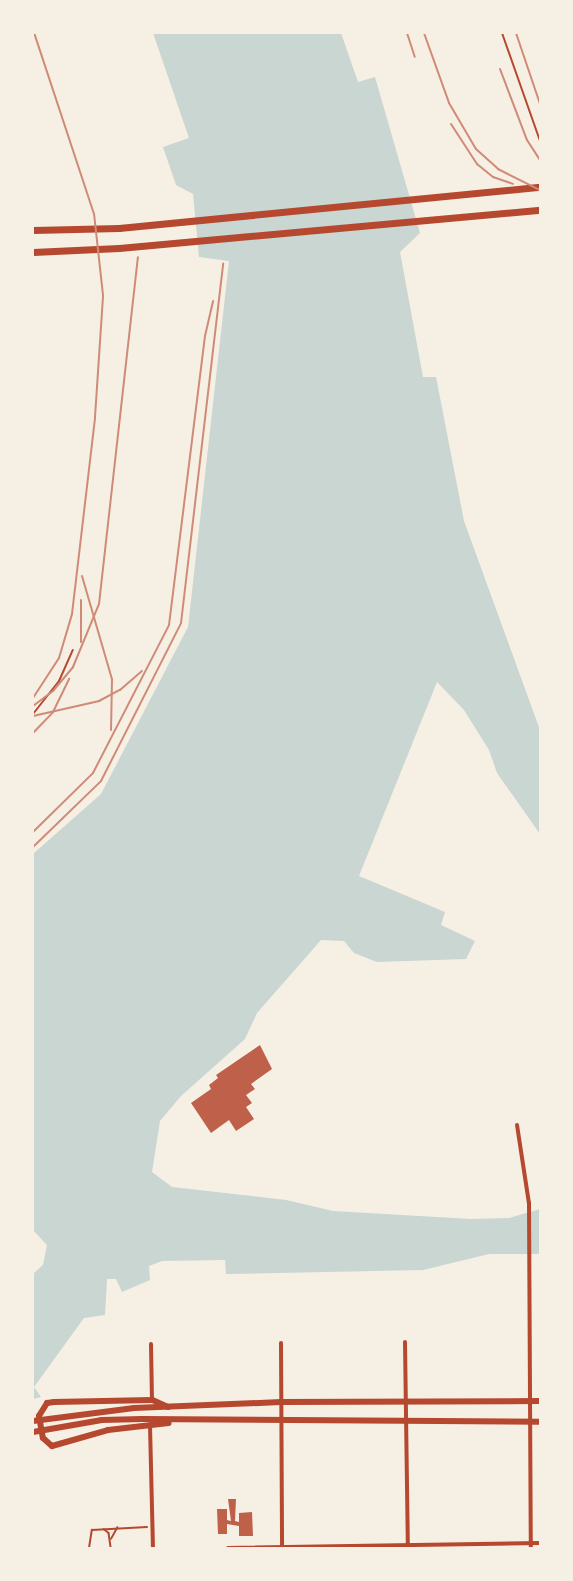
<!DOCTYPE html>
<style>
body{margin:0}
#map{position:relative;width:573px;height:1581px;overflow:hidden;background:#f6efe4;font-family:Ubuntu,sans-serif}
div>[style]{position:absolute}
.water>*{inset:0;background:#c9d6d2}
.building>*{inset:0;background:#bf614a}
.path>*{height:1.5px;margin:-0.75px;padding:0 0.75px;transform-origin:0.75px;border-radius:0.75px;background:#b5482f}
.service>*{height:2px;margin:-1px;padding:0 1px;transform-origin:1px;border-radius:1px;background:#b5482f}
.minor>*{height:4px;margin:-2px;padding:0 2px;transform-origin:2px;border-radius:2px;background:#b5482f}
.primary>*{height:6px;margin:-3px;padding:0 3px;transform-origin:3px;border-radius:3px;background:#b5482f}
.motorway>*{height:7px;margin:-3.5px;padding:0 3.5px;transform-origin:3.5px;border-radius:3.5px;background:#b5482f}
.rail>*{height:2px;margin:-1px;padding:0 1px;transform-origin:1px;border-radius:1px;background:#cf8b77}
span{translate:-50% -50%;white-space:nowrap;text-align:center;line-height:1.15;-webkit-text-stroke:4.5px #f6efe4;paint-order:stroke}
.frame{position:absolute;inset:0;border:34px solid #f6efe4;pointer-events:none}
</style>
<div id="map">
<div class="water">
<div style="clip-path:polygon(153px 33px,341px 33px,358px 82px,375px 77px,420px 233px,400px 252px,423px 377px,436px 377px,464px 521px,540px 730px,540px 834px,497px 773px,489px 750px,464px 710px,437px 682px,359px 876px,445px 912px,441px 925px,475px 941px,466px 959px,377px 962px,354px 953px,344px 941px,321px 940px,257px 1013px,245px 1039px,181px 1096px,160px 1121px,152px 1172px,172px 1187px,286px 1200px,333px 1211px,471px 1219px,509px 1218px,540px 1209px,540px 1254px,489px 1254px,423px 1270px,226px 1274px,225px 1260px,162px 1261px,149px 1266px,150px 1280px,122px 1292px,116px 1279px,107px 1279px,105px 1315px,84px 1318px,34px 1387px,41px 1397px,33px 1399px,33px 1274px,43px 1265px,47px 1245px,33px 1230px,33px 854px,101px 794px,188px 627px,229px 261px,199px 257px,193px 194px,176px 185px,163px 147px,189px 138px)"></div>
</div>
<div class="building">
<div style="clip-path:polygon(260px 1045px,272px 1069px,251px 1084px,255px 1089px,246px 1095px,252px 1103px,246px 1107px,254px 1119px,236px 1131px,229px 1120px,211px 1133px,191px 1103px,211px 1089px,209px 1085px,218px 1078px,216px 1075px)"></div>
<div style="clip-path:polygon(228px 1499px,236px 1499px,235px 1521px,239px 1522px,239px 1513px,252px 1512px,253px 1536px,239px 1536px,239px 1526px,227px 1524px,227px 1534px,218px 1534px,217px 1509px,227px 1509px,227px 1520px,231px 1521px)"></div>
</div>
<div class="path">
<div style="left:104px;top:1529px;width:6px;rotate:39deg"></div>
<div style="left:109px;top:1533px;width:15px;rotate:82deg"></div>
<div style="left:111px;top:1539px;width:13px;rotate:-61deg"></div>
<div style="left:89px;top:1548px;width:18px;rotate:-81deg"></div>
<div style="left:92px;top:1530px;width:55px;rotate:-3.1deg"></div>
</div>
<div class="service">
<div style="left:502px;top:33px;width:114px;rotate:70.6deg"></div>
<div style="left:33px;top:714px;width:42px;rotate:-51.8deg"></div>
<div style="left:59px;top:681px;width:34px;rotate:-66deg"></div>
</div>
<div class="minor">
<div style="left:517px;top:1125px;width:79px;rotate:81.3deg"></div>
<div style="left:529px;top:1203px;width:345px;rotate:89.7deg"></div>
<div style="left:405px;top:1342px;width:206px;rotate:89.2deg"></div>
<div style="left:281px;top:1343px;width:204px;rotate:89.7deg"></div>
<div style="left:151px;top:1344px;width:55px;rotate:89deg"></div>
<div style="left:150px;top:1426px;width:122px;rotate:88.6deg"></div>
<div style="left:228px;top:1548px;width:312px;rotate:-0.9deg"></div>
</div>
<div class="primary">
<div style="left:168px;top:1407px;width:17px;rotate:-156deg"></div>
<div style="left:152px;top:1400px;width:98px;rotate:178.8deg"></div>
<div style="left:54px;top:1402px;width:7px;rotate:172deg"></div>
<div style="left:47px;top:1403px;width:15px;rotate:122deg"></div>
<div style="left:39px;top:1416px;width:22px;rotate:80deg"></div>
<div style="left:43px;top:1438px;width:12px;rotate:42deg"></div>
<div style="left:52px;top:1446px;width:58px;rotate:-15.9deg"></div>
<div style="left:108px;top:1430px;width:61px;rotate:-6.5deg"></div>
<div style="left:33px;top:1421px;width:102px;rotate:-7.3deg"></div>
<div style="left:134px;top:1408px;width:147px;rotate:-2.3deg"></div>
<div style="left:281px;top:1402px;width:259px;rotate:-0.2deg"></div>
<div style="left:33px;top:1432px;width:70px;rotate:-9.9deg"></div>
<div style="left:102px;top:1420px;width:40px;rotate:-1.4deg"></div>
<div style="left:142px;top:1419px;width:398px;rotate:0.4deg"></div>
</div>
<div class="motorway">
<div style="left:33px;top:230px;width:86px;rotate:-1.3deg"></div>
<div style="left:119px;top:228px;width:423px;rotate:-5.6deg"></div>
<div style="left:33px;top:252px;width:86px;rotate:-2.7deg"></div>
<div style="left:119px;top:248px;width:423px;rotate:-5.2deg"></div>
</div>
<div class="rail">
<div style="left:407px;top:33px;width:25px;rotate:72deg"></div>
<div style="left:424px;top:33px;width:74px;rotate:70.3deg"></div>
<div style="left:449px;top:103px;width:53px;rotate:59.6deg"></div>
<div style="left:476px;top:149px;width:30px;rotate:42deg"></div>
<div style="left:498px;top:169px;width:47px;rotate:26.6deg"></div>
<div style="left:516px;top:33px;width:75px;rotate:71.3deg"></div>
<div style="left:500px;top:69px;width:76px;rotate:69.2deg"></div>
<div style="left:527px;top:140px;width:24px;rotate:57deg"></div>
<div style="left:451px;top:124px;width:48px;rotate:57deg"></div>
<div style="left:477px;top:164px;width:21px;rotate:39deg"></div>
<div style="left:493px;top:177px;width:21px;rotate:19deg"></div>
<div style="left:82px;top:576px;width:107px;rotate:73.8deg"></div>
<div style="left:112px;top:679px;width:51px;rotate:91.1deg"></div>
<div style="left:81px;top:600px;width:42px;rotate:90deg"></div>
<div style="left:33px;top:698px;width:48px;rotate:-57deg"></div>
<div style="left:59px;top:658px;width:46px;rotate:-73.5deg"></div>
<div style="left:72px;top:614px;width:198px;rotate:-83.3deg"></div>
<div style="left:95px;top:417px;width:122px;rotate:-86.2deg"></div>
<div style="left:103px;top:295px;width:81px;rotate:-96.3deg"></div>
<div style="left:94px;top:214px;width:191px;rotate:-108.3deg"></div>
<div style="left:33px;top:706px;width:25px;rotate:-37deg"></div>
<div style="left:53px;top:691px;width:31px;rotate:-50deg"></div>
<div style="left:73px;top:667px;width:68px;rotate:-67.6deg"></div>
<div style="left:99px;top:604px;width:349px;rotate:-83.6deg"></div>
<div style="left:33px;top:716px;width:68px;rotate:-12.8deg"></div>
<div style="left:99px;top:701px;width:24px;rotate:-28deg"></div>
<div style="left:120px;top:690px;width:29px;rotate:-41deg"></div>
<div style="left:33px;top:733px;width:29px;rotate:-46deg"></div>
<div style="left:53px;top:712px;width:37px;rotate:-64deg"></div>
<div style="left:33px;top:832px;width:84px;rotate:-44.5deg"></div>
<div style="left:93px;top:773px;width:166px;rotate:-62.8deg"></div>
<div style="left:169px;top:625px;width:291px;rotate:-82.9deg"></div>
<div style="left:205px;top:336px;width:36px;rotate:-77deg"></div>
<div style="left:33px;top:847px;width:95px;rotate:-44.1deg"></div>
<div style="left:101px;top:781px;width:177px;rotate:-63.1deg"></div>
<div style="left:181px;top:623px;width:362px;rotate:-83.3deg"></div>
</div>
<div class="frame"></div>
</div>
